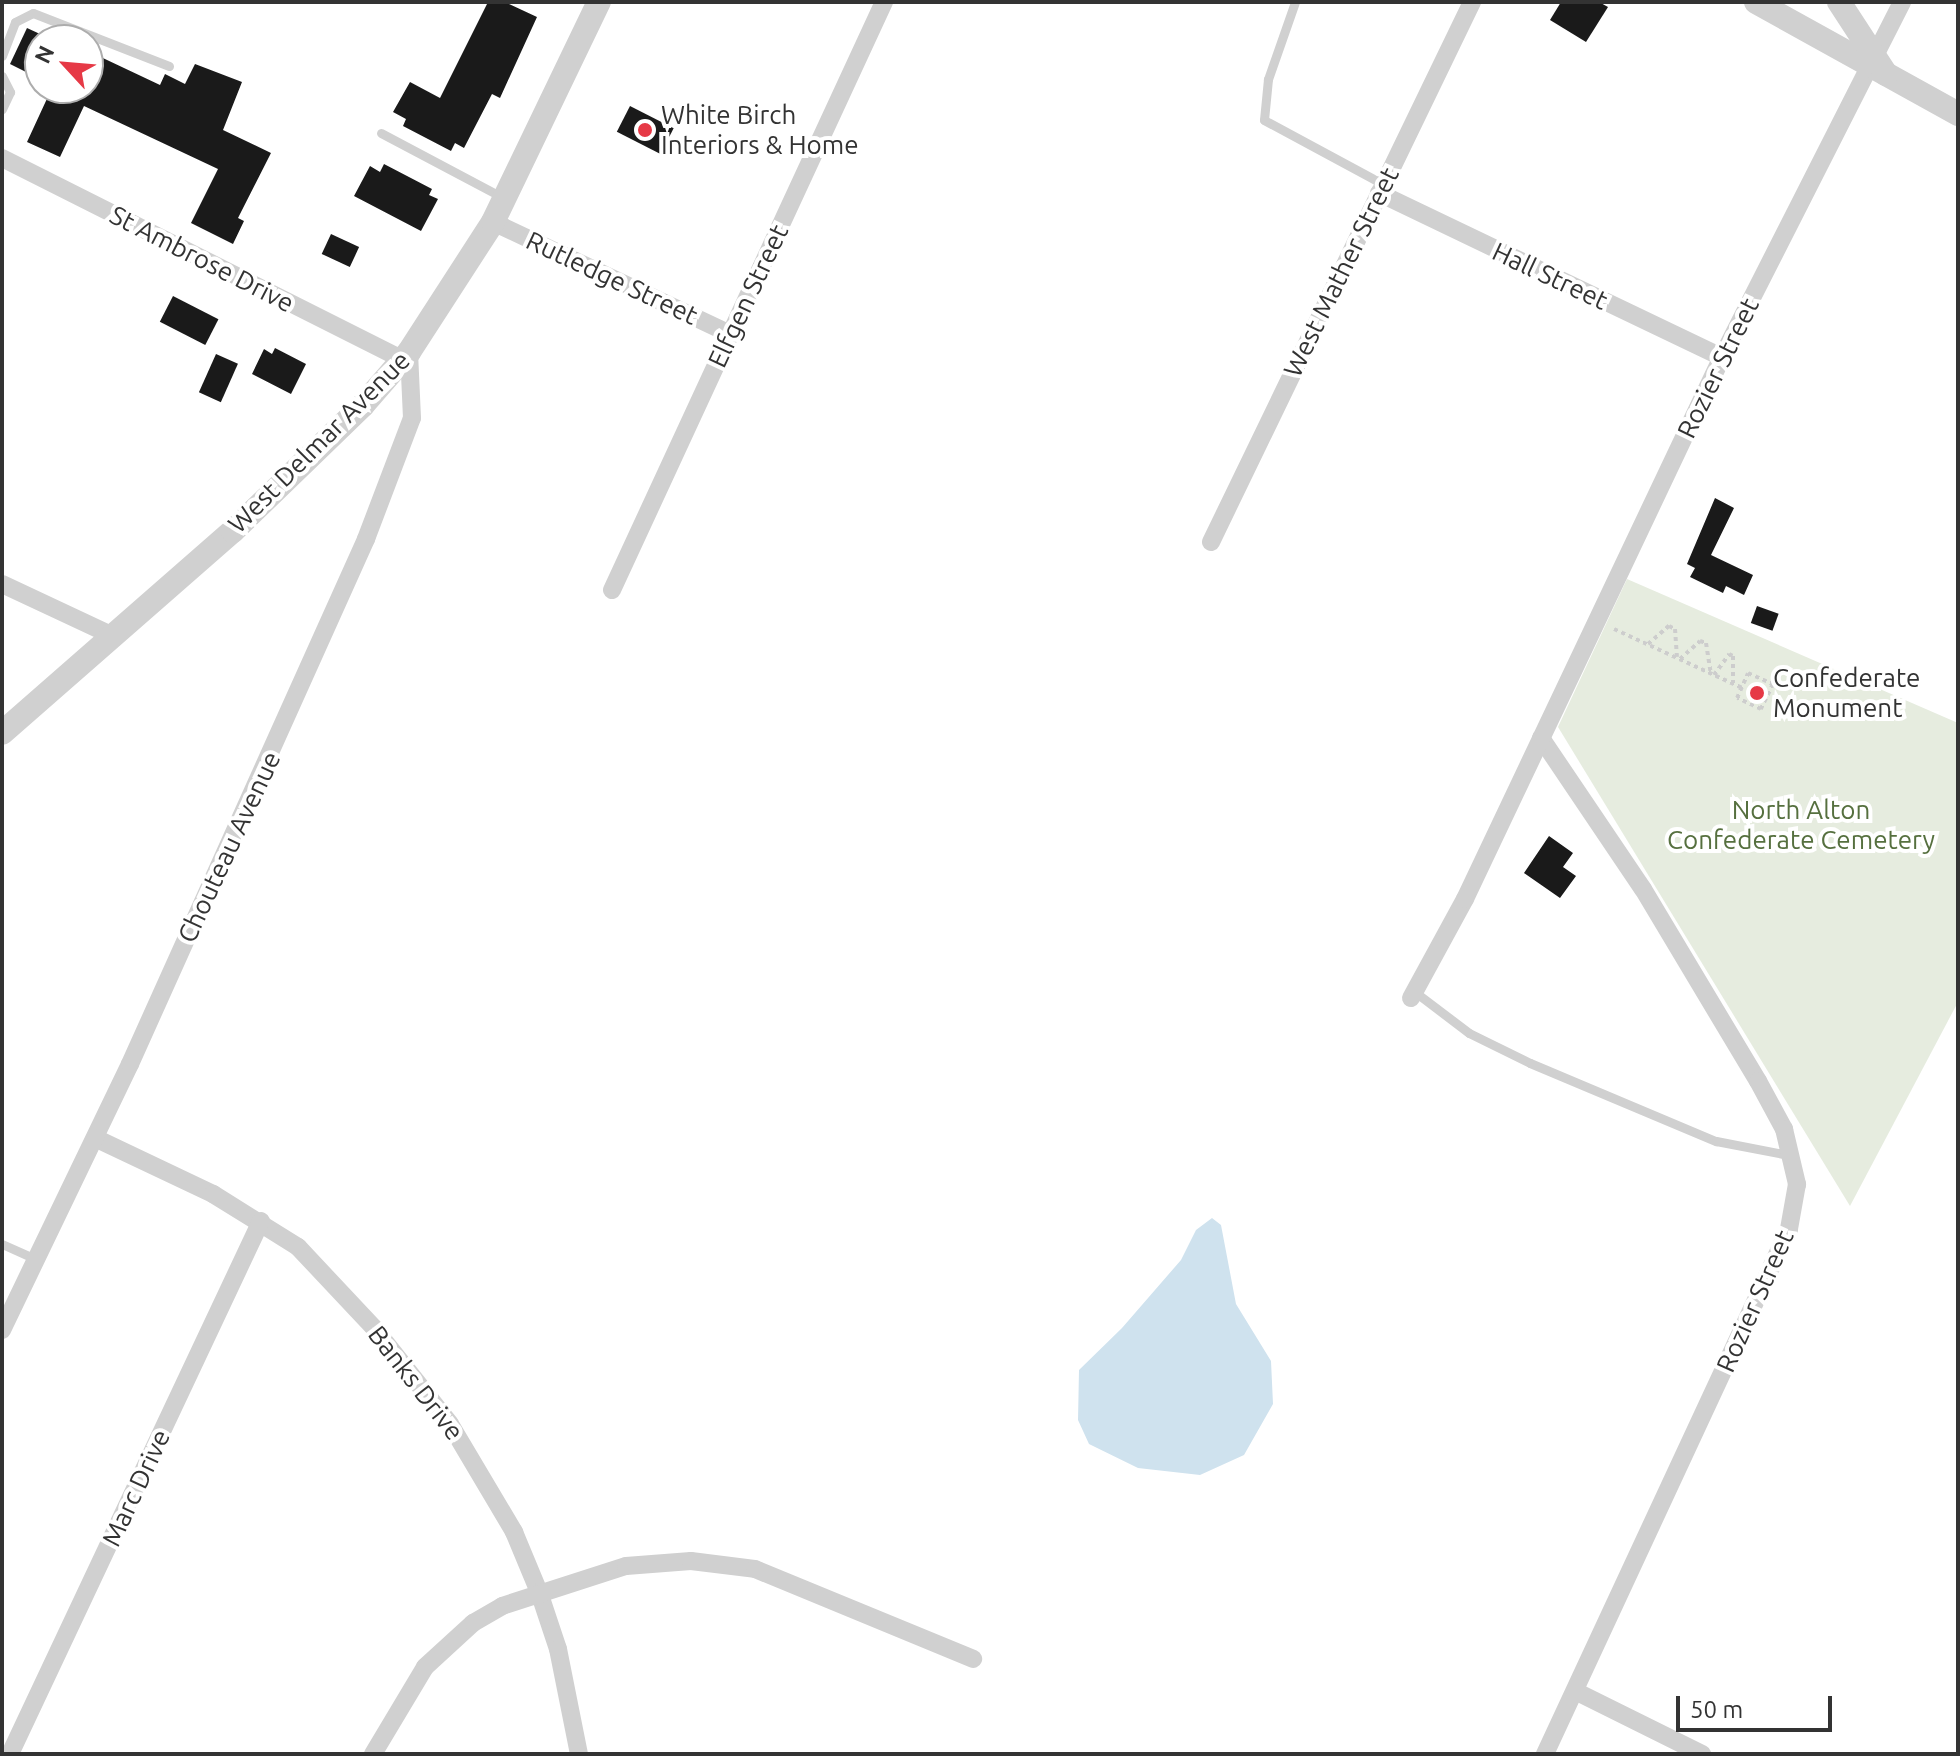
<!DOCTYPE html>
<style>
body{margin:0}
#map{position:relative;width:1960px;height:1756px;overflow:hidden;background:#fff;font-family:Ubuntu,sans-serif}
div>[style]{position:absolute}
.green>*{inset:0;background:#e6ecdf}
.water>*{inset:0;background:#cfe2ee}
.building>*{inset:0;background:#1a1a1a;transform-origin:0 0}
.path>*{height:4px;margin-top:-2px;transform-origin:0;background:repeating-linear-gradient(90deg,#cdcdcd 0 4px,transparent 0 8px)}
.service>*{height:9px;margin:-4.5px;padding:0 4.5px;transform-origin:4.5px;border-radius:4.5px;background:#d0d0d0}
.minor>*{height:18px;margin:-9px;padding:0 9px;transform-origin:9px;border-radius:9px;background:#d0d0d0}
.tertiary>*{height:24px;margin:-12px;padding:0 12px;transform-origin:12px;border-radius:12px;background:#d0d0d0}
.dots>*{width:22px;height:22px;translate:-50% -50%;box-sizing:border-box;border:4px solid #fff;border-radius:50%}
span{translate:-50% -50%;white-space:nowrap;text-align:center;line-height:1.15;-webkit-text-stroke:8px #fff;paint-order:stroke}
.poi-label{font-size:26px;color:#333}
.left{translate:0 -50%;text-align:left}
.street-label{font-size:26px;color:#333}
.park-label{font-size:26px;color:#56703f}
.frame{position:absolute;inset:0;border:4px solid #333;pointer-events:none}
.north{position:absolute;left:24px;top:24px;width:80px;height:80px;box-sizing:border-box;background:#fff;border:2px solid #adadad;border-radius:50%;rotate:296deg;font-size:22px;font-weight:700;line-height:32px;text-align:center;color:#333}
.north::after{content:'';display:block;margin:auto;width:28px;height:36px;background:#e63946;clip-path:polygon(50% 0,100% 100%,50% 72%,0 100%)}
.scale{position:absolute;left:1676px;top:1696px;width:156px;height:36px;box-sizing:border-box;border:4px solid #333;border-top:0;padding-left:10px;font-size:24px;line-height:28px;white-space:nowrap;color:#333;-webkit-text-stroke:6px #fff;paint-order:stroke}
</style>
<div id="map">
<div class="green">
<div style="clip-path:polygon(1627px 579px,1958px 723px,1958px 1002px,1850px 1206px,1558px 727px)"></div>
</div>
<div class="water">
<div style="clip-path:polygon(1212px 1218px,1221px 1225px,1236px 1304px,1271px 1361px,1273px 1404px,1244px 1455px,1200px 1475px,1138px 1468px,1089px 1444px,1078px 1420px,1079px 1370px,1122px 1328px,1181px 1260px,1196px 1230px)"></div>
</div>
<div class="building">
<div style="clip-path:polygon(488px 2px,505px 2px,537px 17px,500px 98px,492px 94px,464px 148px,455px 143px,451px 151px,403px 126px,406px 119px,393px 112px,410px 82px,440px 98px)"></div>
<div style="clip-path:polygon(1561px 2px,1599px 2px,1608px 7px,1586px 42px,1550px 20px)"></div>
<div style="clip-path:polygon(27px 28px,40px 34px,40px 79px,10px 64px)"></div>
<div style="clip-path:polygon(88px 51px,160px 85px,165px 74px,185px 84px,195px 64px,242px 82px,223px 130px,271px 153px,238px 218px,244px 221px,233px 244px,191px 223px,218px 169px,84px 106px,60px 157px,27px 142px,51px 90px,46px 88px,88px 88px)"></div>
<div style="left:630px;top:106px;width:49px;height:29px;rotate:27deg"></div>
<div style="clip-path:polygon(384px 164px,432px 189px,429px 195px,438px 199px,421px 231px,354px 196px,370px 166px,380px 172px)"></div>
<div style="left:331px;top:234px;width:31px;height:22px;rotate:25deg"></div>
<div style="left:173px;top:296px;width:51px;height:29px;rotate:27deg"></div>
<div style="clip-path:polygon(275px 348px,306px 364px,291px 394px,252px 374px,264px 349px,272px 354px)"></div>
<div style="left:216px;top:354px;width:24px;height:42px;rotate:24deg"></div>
<div style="clip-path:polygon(1715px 498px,1734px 508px,1711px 555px,1753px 575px,1744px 595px,1726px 586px,1723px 593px,1690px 577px,1695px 568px,1687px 564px)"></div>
<div style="left:1757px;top:606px;width:23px;height:18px;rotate:20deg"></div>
<div style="clip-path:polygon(1549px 836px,1573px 853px,1563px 867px,1576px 876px,1560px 898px,1524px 873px)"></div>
</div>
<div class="path">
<div style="left:1614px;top:629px;width:141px;rotate:24.7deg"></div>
<div style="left:1648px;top:644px;width:28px;rotate:-41deg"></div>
<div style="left:1669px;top:626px;width:7px;rotate:27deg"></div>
<div style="left:1675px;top:629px;width:28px;rotate:86deg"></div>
<div style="left:1680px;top:659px;width:27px;rotate:-42deg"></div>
<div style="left:1700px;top:641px;width:6px;rotate:18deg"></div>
<div style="left:1706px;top:643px;width:30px;rotate:81deg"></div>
<div style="left:1748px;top:673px;width:27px;rotate:24deg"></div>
<div style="left:1773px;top:684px;width:28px;rotate:116deg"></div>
<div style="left:1761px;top:709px;width:26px;rotate:-155deg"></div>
<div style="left:1737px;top:698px;width:27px;rotate:-66deg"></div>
<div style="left:1714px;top:675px;width:26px;rotate:-54deg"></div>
<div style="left:1729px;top:654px;width:4px;rotate:27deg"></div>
<div style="left:1733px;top:656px;width:27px;rotate:90deg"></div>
</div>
<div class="service">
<div style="left:1295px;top:2px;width:82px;rotate:109.3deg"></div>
<div style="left:1268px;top:79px;width:41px;rotate:95.6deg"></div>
<div style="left:1264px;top:120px;width:135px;rotate:28.3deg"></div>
<div style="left:2px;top:56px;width:36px;rotate:-69deg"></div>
<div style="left:15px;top:22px;width:20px;rotate:-27deg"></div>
<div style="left:33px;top:13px;width:146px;rotate:21.3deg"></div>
<div style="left:2px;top:76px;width:18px;rotate:63deg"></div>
<div style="left:10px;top:92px;width:19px;rotate:115deg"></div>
<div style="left:381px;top:133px;width:137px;rotate:27.9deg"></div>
<div style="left:1415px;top:992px;width:68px;rotate:37.2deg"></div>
<div style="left:1469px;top:1033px;width:68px;rotate:26.2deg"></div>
<div style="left:1530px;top:1063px;width:202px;rotate:22.8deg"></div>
<div style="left:1716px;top:1141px;width:74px;rotate:10.9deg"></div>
<div style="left:2px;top:1244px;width:37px;rotate:24deg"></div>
</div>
<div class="minor">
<div style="left:2px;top:158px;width:449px;rotate:26.7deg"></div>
<div style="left:1379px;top:193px;width:380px;rotate:25.6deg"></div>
<div style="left:493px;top:222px;width:262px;rotate:25.3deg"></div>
<div style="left:1211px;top:542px;width:600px;rotate:-64.2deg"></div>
<div style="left:2px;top:584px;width:123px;rotate:25.1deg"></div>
<div style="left:612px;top:590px;width:648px;rotate:-65.18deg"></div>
<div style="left:1541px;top:738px;width:182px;rotate:56deg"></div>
<div style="left:1643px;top:889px;width:224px;rotate:59.1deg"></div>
<div style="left:1758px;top:1081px;width:55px;rotate:61.6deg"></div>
<div style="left:1784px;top:1129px;width:57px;rotate:76.7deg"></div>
<div style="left:1797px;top:1184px;width:46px;rotate:100.1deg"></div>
<div style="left:1789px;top:1229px;width:579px;rotate:114.93deg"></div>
<div style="left:1411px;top:998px;width:113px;rotate:-61.4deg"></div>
<div style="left:1465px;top:899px;width:600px;rotate:-64.63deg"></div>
<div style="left:1722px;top:357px;width:398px;rotate:-63.1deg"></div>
<div style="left:95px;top:1138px;width:131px;rotate:25.4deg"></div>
<div style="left:213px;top:1194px;width:100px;rotate:31.9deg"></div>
<div style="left:298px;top:1247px;width:111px;rotate:46.8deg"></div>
<div style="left:374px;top:1328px;width:122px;rotate:51.6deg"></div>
<div style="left:450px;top:1424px;width:126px;rotate:59.3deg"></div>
<div style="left:514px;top:1532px;width:65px;rotate:67.4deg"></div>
<div style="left:539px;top:1592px;width:60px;rotate:71.6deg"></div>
<div style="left:558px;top:1649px;width:107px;rotate:78.7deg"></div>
<div style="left:2px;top:1330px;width:295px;rotate:-64.3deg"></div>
<div style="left:130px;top:1064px;width:576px;rotate:-65.79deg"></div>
<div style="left:366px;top:539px;width:129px;rotate:-69.2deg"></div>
<div style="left:412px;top:418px;width:66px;rotate:-92.6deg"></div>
<div style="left:1575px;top:1691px;width:142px;rotate:26.4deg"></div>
<div style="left:10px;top:1754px;width:589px;rotate:-64.78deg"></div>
<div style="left:373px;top:1754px;width:101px;rotate:-59.1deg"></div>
<div style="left:425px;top:1667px;width:65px;rotate:-42.5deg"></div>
<div style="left:473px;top:1623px;width:34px;rotate:-30deg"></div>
<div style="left:502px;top:1606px;width:130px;rotate:-17.9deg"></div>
<div style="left:626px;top:1566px;width:65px;rotate:-4.4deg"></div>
<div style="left:691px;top:1561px;width:64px;rotate:7.1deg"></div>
<div style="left:755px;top:1569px;width:236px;rotate:22.4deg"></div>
</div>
<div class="tertiary">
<div style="left:1756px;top:2px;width:231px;rotate:29deg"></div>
<div style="left:1839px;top:2px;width:86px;rotate:56.9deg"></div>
<div style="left:2px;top:733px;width:307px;rotate:-41.2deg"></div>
<div style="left:233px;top:531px;width:181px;rotate:-44.1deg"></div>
<div style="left:363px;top:405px;width:70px;rotate:-49deg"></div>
<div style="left:409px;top:352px;width:155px;rotate:-57.1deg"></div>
<div style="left:493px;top:222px;width:244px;rotate:-64.3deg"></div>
</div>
<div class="dots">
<div style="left:645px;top:130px;background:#e63946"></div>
<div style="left:1757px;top:693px;background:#e63946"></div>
</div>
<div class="poi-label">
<span class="left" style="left:661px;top:130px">White Birch<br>Interiors &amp; Home</span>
<span class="left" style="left:1773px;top:693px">Confederate<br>Monument</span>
</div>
<div class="street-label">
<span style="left:202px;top:259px;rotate:27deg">St Ambrose Drive</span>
<span style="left:1341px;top:272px;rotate:-64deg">West Mather Street</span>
<span style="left:1550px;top:276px;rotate:25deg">Hall Street</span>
<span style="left:612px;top:278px;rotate:25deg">Rutledge Street</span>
<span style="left:748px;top:296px;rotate:-65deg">Elfgen Street</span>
<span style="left:1718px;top:368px;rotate:-64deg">Rozier Street</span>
<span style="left:319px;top:442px;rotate:-45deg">West Delmar Avenue</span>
<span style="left:229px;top:847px;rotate:-65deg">Chouteau Avenue</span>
<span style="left:1755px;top:1301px;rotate:-66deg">Rozier Street</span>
<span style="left:416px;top:1383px;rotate:52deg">Banks Drive</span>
<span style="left:136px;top:1488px;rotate:-65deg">Marc Drive</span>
</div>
<div class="park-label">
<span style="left:1801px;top:825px">North Alton<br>Confederate Cemetery</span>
</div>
<div class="frame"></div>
<div class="north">N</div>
<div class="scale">50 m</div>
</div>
